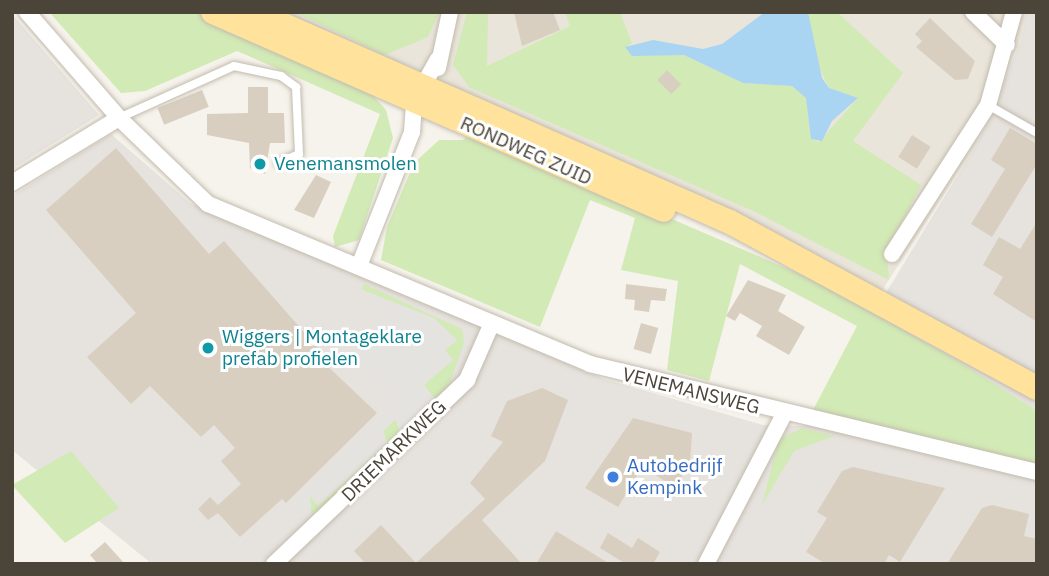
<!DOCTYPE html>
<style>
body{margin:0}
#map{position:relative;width:1049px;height:576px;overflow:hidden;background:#f6f3ec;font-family:"IBM Plex Sans",sans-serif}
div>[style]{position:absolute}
.residential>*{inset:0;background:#eae5da}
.industrial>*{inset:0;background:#e6e2dd}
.green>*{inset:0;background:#d2eab5}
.parking>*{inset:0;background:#e5e3e0}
.water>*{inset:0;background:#a9d4f2}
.building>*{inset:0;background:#d8cfc1;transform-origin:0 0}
.roads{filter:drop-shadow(0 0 2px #c2bbae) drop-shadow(0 0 2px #c2bbae)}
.service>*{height:8px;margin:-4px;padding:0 4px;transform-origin:4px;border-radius:4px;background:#fff}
.minor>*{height:16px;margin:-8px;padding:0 8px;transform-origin:8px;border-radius:8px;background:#fff}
.primary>*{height:24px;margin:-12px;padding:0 12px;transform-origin:12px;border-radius:12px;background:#ffe39c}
.dots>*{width:19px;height:19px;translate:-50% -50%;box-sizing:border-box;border:4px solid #fff;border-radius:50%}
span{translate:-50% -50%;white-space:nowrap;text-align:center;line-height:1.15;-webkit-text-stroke:6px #fff;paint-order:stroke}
.street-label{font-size:19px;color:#4b4439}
.culture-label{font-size:19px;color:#0d838f}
.left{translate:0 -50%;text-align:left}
.shop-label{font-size:19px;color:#366cbe}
.frame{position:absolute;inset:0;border:14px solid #4b4439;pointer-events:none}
</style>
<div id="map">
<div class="residential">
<div style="clip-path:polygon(282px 12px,1026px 12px,1021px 39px,976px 145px,881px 292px)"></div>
</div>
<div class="industrial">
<div style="clip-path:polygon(1026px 12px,1037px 12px,1037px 564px,152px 564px,12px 450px,12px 196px,111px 134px,190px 203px,604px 379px,763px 425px,805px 426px,976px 145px,1021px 40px)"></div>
<div style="clip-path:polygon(12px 14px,99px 115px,12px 169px)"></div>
</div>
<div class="green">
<div style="clip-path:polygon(49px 12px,198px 12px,369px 91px,386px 110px,393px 138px,359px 240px,335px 247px,333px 236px,380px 114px,237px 51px,145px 91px,121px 93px)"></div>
<div style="clip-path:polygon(294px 12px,439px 12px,428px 37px,385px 55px)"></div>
<div style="clip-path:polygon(467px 12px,488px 12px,487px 66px,570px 26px,565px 12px,620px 12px,632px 43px,625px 48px,684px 55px,743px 83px,792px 86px,806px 98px,811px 139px,819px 142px,858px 98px,829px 88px,817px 63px,808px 12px,837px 12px,903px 73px,853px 141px,921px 185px,887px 251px,889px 280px,753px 211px,469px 87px,453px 65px)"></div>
<div style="clip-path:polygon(471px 133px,814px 280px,961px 363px,1037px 411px,1037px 466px,812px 412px,857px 326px,740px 264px,709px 381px,667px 370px,678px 281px,621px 270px,635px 218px,590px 200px,540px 327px,381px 260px,387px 227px,414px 163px,439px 140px,463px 140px)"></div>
<div style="clip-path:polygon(364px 284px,462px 329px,464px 343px,449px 386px,435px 399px,423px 385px,453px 360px,445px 350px,457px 340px,433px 318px,361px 289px)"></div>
<div style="clip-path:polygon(424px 409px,318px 515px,311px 511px,310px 496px,318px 505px,387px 443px,383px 431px,396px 419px,399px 430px)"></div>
<div style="clip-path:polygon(802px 428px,834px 436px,794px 451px,762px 505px,779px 439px)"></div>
<div style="clip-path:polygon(71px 451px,119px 508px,65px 543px,12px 485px)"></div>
</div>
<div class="parking">
<div style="clip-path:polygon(398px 304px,434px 318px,457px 340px,445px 350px,453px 360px,424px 385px,434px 398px,399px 431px,396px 419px,383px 431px,387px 443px,318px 506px,310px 496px,311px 511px,303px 518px,290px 504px,399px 402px,355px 361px,352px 348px)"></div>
</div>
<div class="water">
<div style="clip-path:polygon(765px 12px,808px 12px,822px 78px,829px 88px,858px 98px,832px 121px,822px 141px,811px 139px,806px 98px,792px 86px,743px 83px,684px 55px,632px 56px,625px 47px,653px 40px,703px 49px,722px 44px)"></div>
</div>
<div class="building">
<div style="clip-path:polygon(514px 12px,553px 12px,560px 30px,522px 46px)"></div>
<div style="clip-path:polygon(930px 18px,975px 61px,968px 79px,955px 80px,916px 47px,922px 41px,915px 34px)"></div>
<div style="left:667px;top:70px;width:20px;height:14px;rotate:45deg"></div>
<div style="clip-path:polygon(248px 87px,268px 87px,268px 113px,284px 113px,285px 143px,270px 143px,265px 174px,250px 168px,249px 143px,207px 135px,207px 114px,248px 113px)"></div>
<div style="left:202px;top:90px;width:18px;height:48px;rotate:68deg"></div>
<div style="clip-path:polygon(1010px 128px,1037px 144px,1037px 164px,992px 237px,971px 224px,1005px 169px,991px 160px)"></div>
<div style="left:912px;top:135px;width:22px;height:26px;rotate:32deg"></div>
<div style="clip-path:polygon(116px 148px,209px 254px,224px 241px,325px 356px,321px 360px,377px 413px,286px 503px,282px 499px,240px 537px,218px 513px,208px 520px,198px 509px,210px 497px,218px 505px,241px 484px,221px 461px,235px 448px,214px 425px,201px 437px,150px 386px,131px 404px,87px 357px,136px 313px,46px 210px)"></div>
<div style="clip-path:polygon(316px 175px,331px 182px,314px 218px,294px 210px)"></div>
<div style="clip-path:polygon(1037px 222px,1037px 322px,993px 294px,1003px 277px,983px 265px,999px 237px,1020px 249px)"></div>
<div style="clip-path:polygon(748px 280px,786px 295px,778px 311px,805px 327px,789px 355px,756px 336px,762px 326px,740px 313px,735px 321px,726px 316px)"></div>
<div style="clip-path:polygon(626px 284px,667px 289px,665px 301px,651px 300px,649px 312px,634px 310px,635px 300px,625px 299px)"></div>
<div style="left:641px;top:323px;width:18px;height:27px;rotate:16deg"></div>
<div style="clip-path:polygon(542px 388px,568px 400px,545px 461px,482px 520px,522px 564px,366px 564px,354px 551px,381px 525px,416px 563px,485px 499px,470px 483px,503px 442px,491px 436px,507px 401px)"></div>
<div style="clip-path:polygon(633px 418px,692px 433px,690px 463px,675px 487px,642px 467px,618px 507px,585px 488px)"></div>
<div style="clip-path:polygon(853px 467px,945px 488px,900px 562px,889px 555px,884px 564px,826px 564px,806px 552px,827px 518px,817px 512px,842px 471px)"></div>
<div style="clip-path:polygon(992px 505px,1029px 514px,1024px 536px,1037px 539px,1037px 564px,947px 564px,982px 508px)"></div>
<div style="clip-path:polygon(556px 531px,610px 564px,536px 564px)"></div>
<div style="clip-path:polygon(608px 533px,632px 548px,638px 538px,660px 552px,653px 564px,626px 564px,600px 548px)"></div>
<div style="clip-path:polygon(105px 542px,125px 564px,98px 564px,90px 555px)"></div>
</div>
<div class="roads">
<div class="service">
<div style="left:988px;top:105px;width:56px;rotate:29.7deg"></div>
<div style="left:119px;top:118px;width:126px;rotate:-24.3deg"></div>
<div style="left:234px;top:66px;width:48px;rotate:12deg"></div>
<div style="left:281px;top:76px;width:19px;rotate:36deg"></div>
<div style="left:296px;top:87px;width:67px;rotate:87.4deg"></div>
<div style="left:299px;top:154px;width:22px;rotate:156deg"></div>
</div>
<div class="minor">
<div style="left:27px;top:12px;width:140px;rotate:49deg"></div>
<div style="left:119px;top:118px;width:124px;rotate:44deg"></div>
<div style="left:208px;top:204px;width:414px;rotate:22.7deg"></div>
<div style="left:590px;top:364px;width:460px;rotate:13.6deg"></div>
<div style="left:973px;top:12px;width:47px;rotate:44.1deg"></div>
<div style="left:438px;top:68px;width:57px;rotate:-77.9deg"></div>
<div style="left:12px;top:183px;width:125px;rotate:-31.3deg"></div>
<div style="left:892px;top:254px;width:177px;rotate:-57.2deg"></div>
<div style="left:988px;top:105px;width:97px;rotate:-74.4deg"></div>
<div style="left:359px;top:266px;width:144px;rotate:-68.4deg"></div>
<div style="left:412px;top:132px;width:30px;rotate:-86deg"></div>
<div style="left:414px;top:102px;width:49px;rotate:-60.8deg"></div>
<div style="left:274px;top:564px;width:267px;rotate:-43.6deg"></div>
<div style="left:467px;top:380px;width:62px;rotate:-66.3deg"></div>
<div style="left:706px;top:564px;width:169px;rotate:-62.5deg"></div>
</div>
<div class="primary">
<div style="left:213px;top:12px;width:492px;rotate:23.7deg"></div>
<div style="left:254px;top:12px;width:520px;rotate:23.81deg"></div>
<div style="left:730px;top:222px;width:349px;rotate:28.4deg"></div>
</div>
</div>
<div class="dots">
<div style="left:260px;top:164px;background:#0f9aa8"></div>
<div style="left:208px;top:348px;background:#0f9aa8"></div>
<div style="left:613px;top:477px;background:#3f7fe0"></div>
</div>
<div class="street-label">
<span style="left:526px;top:151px;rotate:24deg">RONDWEG ZUID</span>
<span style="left:691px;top:391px;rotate:14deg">VENEMANSWEG</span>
<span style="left:394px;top:451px;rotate:-44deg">DRIEMARKWEG</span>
</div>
<div class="culture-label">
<span class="left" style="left:274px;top:164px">Venemansmolen</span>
<span class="left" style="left:222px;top:348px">Wiggers | Montageklare<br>prefab profielen</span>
</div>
<div class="shop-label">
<span class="left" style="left:627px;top:477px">Autobedrijf<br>Kempink</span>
</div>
<div class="frame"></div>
</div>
